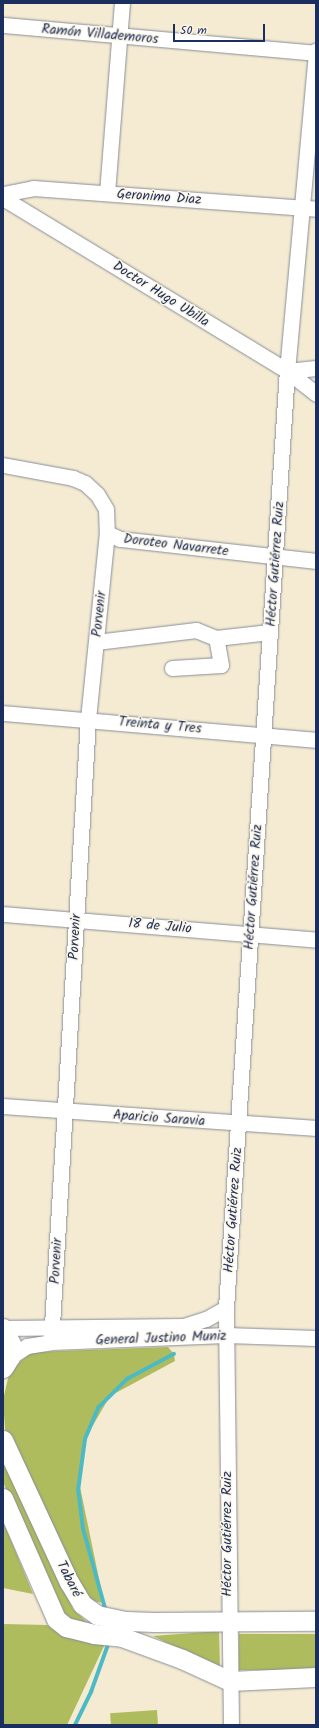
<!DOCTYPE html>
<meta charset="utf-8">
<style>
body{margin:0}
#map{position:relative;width:319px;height:1728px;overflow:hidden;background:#f4ebd2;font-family:Kalam,sans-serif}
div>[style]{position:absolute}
.green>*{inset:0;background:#aebc5e;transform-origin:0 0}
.stream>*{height:3.5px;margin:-1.75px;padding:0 1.75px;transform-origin:1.75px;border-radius:1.75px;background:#4cbac5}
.roads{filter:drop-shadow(0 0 1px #888d98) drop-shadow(0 0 1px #888d98)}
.minor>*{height:15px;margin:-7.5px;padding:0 7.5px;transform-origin:7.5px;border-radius:7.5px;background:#fff}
.major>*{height:19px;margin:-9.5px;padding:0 9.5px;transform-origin:9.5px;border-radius:9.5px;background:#fff}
span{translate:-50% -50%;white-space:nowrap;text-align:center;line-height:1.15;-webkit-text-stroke:3px #fcf5e5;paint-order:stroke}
.street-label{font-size:14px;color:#1b2f5e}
.frame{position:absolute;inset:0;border:4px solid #1b2f5e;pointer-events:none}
.scale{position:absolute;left:173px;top:24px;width:92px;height:18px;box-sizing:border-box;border:2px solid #1b2f5e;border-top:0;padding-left:5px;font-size:12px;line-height:14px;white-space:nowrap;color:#1b2f5e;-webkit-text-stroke:3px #fcf5e5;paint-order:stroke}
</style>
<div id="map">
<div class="green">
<div style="clip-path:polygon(168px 1347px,174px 1354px,175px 1361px,110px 1396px,85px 1439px,79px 1482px,104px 1603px,86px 1600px,5px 1429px,3px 1400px,10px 1370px,32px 1352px)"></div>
<div style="clip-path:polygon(3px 1448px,73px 1609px,93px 1628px,62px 1618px,3px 1482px)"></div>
<div style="clip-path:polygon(3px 1521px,33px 1594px,3px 1588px)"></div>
<div style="clip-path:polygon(3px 1624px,47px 1625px,94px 1643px,105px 1644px,67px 1725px,3px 1725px)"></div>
<div style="clip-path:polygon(219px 1631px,220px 1669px,153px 1636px)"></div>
<div style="left:316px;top:1634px;width:36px;height:77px;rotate:90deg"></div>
<div style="left:157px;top:1710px;width:15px;height:47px;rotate:86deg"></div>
</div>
<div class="stream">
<div style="left:106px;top:1612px;width:86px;rotate:-105.5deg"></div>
<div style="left:83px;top:1529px;width:38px;rotate:-97deg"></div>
<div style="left:78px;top:1491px;width:52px;rotate:-82.3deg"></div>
<div style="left:85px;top:1439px;width:34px;rotate:-67deg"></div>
<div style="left:98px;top:1408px;width:41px;rotate:-45deg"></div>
<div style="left:127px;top:1379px;width:53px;rotate:-28deg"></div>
<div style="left:75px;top:1725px;width:37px;rotate:-64deg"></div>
<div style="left:91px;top:1692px;width:53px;rotate:-70.2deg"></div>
</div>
<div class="roads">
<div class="minor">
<div style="left:3px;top:25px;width:314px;rotate:5.1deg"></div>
<div style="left:107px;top:193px;width:191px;rotate:-85.5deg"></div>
<div style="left:3px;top:194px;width:31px;rotate:-11deg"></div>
<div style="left:33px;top:188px;width:284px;rotate:4.2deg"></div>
<div style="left:3px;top:198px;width:333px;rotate:31.3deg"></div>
<div style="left:287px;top:371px;width:37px;rotate:38deg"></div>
<div style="left:287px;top:371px;width:29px;rotate:-6deg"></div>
<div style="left:3px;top:465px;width:71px;rotate:10.5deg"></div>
<div style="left:73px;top:478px;width:13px;rotate:23deg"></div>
<div style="left:85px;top:483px;width:16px;rotate:43deg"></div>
<div style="left:97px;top:494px;width:17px;rotate:59deg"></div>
<div style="left:106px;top:509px;width:24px;rotate:88deg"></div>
<div style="left:107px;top:533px;width:14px;rotate:25deg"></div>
<div style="left:120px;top:539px;width:197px;rotate:6.4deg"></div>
<div style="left:96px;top:642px;width:101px;rotate:-6.8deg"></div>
<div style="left:196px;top:630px;width:22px;rotate:22deg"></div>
<div style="left:216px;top:638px;width:54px;rotate:-6.3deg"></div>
<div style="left:172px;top:668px;width:49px;rotate:-3.5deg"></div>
<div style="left:221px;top:665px;width:27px;rotate:-100deg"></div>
<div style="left:3px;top:713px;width:314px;rotate:4.9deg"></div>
<div style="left:3px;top:914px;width:314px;rotate:4.7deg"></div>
<div style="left:3px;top:1106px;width:314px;rotate:4deg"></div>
<div style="left:3px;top:1328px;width:181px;rotate:-0.6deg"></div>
<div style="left:184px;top:1326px;width:23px;rotate:-18deg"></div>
<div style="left:206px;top:1319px;width:23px;rotate:-29deg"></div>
<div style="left:51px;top:1342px;width:624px;rotate:-86.6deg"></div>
<div style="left:88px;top:719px;width:187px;rotate:-84.2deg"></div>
<div style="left:10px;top:1357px;width:20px;rotate:-33deg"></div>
<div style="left:27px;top:1346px;width:24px;rotate:-9deg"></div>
<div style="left:51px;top:1342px;width:175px;rotate:-2.3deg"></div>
<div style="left:226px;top:1335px;width:90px;rotate:1.9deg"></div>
<div style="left:231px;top:1725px;width:417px;rotate:-90.7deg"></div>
<div style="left:226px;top:1308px;width:939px;rotate:-86.28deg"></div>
<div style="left:287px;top:371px;width:322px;rotate:-84.8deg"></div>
</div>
<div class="major">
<div style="left:3px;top:1328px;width:18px;rotate:63deg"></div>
<div style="left:11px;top:1344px;width:13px;rotate:94deg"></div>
<div style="left:10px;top:1357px;width:13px;rotate:122deg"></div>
<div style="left:3px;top:1440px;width:157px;rotate:65.1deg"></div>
<div style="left:69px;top:1582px;width:26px;rotate:59deg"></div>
<div style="left:82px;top:1604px;width:19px;rotate:36deg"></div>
<div style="left:97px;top:1615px;width:30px;rotate:12deg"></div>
<div style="left:126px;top:1621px;width:28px;rotate:2deg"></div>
<div style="left:154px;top:1622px;width:162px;rotate:-0.4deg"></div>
<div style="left:3px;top:1498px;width:132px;rotate:66.3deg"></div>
<div style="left:56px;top:1619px;width:13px;rotate:39deg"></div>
<div style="left:66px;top:1627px;width:29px;rotate:14deg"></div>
<div style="left:94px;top:1634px;width:28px;rotate:6deg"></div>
<div style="left:122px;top:1637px;width:64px;rotate:20.1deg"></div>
<div style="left:182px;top:1659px;width:53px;rotate:24.6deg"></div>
<div style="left:230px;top:1681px;width:86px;rotate:-2.7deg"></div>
</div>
</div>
<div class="street-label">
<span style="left:100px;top:34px;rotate:5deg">Ramón Villademoros</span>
<span style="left:159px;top:197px;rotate:4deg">Geronimo Diaz</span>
<span style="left:161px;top:294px;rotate:32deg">Doctor Hugo Ubilla</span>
<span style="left:176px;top:545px;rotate:7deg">Doroteo Navarrete</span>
<span style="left:275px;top:564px;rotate:-86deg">Héctor Gutiérrez Ruiz</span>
<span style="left:99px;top:614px;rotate:-84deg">Porvenir</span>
<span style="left:160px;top:725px;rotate:5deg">Treinta y Tres</span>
<span style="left:253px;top:887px;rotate:-86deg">Héctor Gutiérrez Ruiz</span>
<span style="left:160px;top:926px;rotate:5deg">18 de Julio</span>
<span style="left:75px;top:937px;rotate:-87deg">Porvenir</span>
<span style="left:159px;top:1118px;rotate:4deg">Aparicio Saravia</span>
<span style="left:233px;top:1210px;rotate:-86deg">Héctor Gutiérrez Ruiz</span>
<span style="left:56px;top:1261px;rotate:-87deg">Porvenir</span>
<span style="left:161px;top:1338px;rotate:-2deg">General Justino Muniz</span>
<span style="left:227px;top:1534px;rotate:-90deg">Héctor Gutiérrez Ruiz</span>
<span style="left:69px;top:1579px;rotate:63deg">Tabaré</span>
</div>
<div class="frame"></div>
<div class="scale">50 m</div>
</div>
